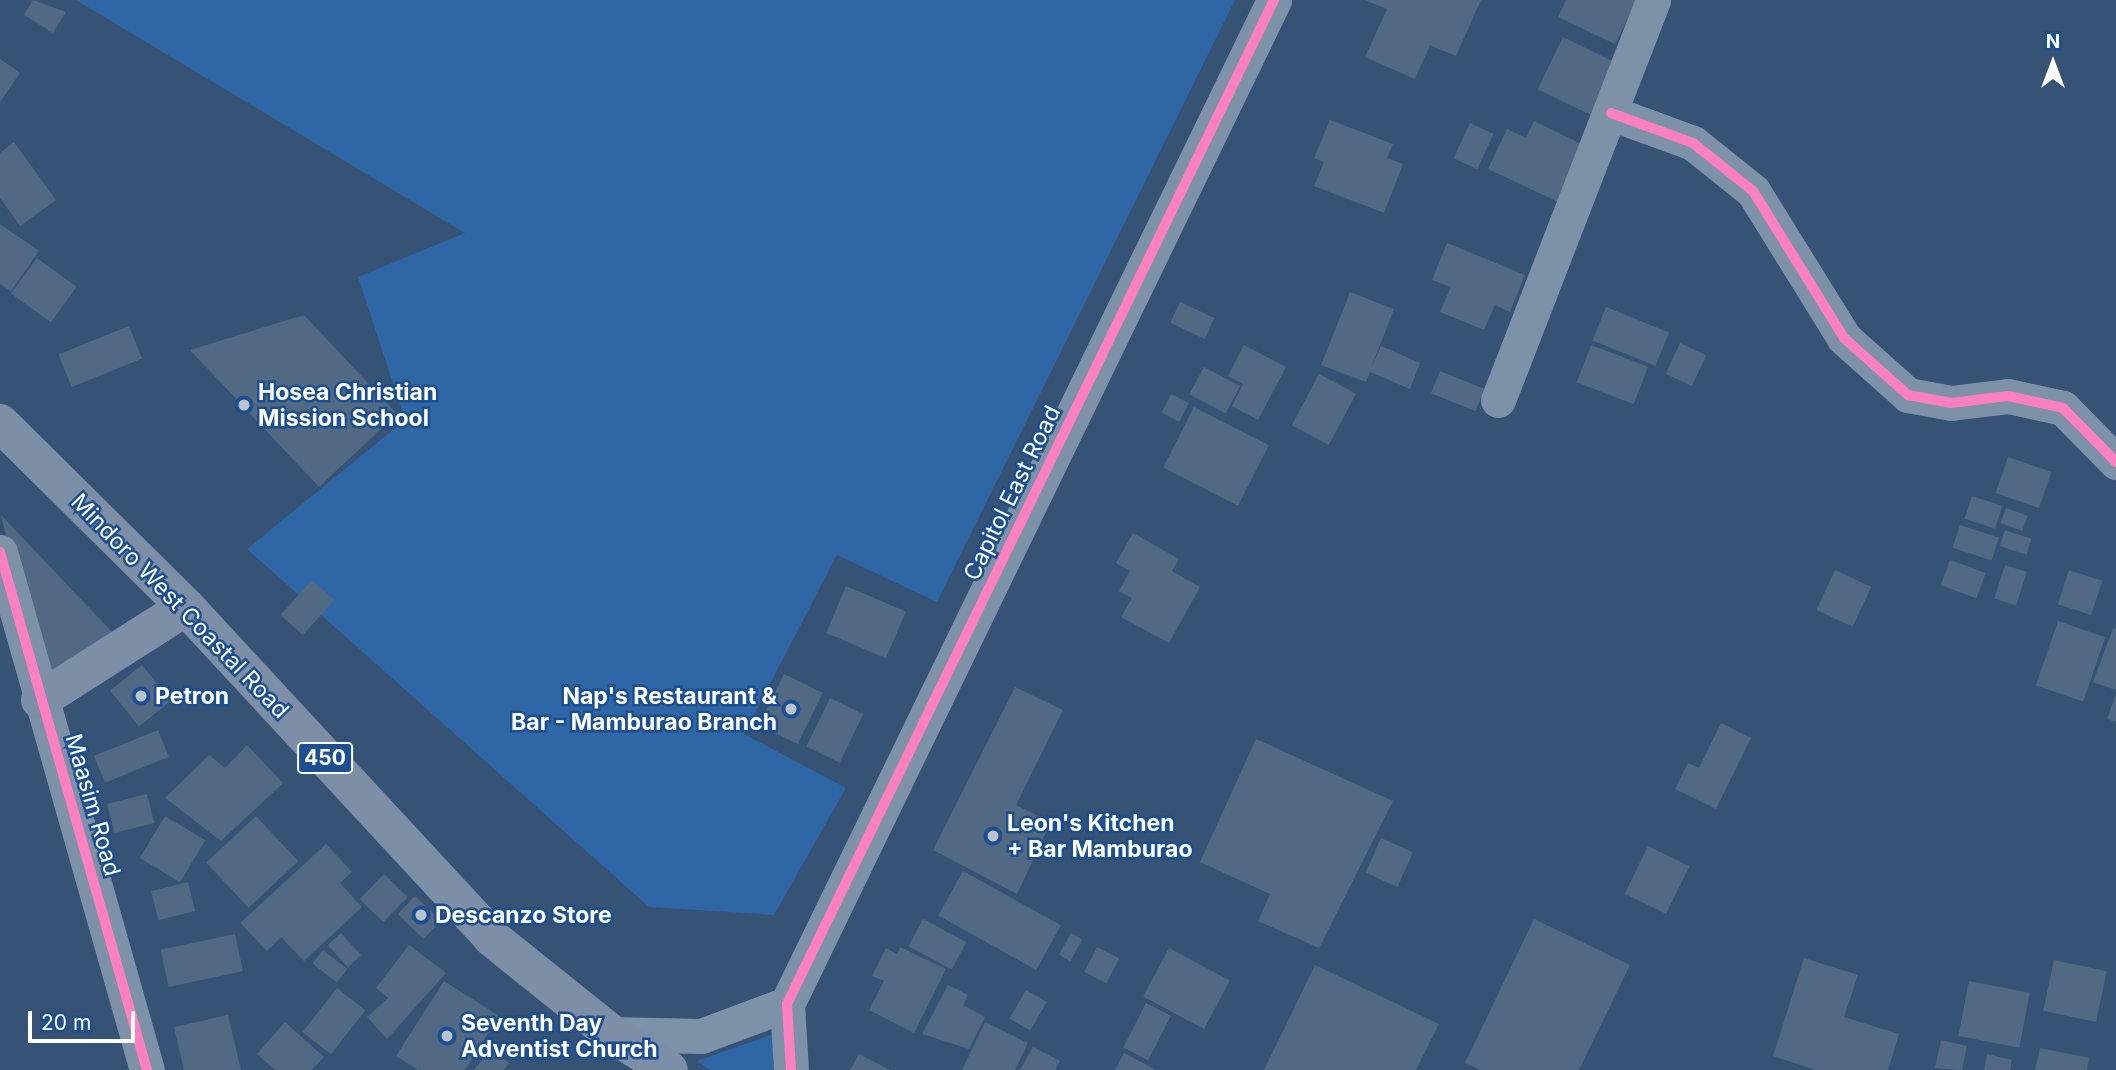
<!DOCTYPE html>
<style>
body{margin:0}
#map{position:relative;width:2116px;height:1070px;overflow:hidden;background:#365274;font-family:Inter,sans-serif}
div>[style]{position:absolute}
.green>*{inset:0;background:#2f66a5}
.building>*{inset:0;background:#526984;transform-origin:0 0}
.minor>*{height:35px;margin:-17.5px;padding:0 17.5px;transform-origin:17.5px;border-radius:17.5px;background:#7d92a8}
.major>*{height:38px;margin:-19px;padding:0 19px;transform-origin:19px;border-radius:19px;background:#7d8ea7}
.cycleway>*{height:10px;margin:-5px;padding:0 5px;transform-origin:5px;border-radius:5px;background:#ff80c0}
.dots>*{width:19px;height:19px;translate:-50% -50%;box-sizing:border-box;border:4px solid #1b4f8f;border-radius:50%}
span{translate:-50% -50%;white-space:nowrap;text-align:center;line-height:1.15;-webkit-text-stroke:5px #1b4f8f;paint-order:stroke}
.shield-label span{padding:2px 5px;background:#1b4f8f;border:2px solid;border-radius:5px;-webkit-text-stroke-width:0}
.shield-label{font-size:21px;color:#fff;font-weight:700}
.poi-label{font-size:23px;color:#fff;font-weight:700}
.left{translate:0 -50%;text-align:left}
.right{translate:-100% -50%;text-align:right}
.street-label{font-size:23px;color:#fff}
.north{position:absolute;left:2018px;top:28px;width:70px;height:70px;-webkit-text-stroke:5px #1b4f8f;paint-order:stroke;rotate:0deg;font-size:19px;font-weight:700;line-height:28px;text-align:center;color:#fff}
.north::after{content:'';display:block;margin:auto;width:24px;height:32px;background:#fff;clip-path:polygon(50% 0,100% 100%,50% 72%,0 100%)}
.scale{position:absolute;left:28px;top:1011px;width:107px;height:32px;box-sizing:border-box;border:4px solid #fff;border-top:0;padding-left:9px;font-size:21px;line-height:24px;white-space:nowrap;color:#fff;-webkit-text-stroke:5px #1b4f8f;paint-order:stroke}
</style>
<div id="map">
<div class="green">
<div style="clip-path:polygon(76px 0,1235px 0,937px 602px,837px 555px,744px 734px,846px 788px,774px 915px,649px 907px,247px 549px,405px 420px,358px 277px,465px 233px)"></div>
<div style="clip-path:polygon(774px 1034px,773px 1070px,710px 1070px,697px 1061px)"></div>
</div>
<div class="building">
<div style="clip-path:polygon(33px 0,66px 12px,53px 33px,24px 15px)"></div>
<div style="clip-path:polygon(1365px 0,1481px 0,1456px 56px,1430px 45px,1415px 79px,1365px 57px,1387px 9px)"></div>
<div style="clip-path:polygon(1566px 0,1637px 0,1615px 44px,1558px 17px)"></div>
<div style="left:1563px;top:37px;width:61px;height:58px;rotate:26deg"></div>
<div style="clip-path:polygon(0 59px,20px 73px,0 102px)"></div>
<div style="clip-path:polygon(1330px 120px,1393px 144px,1387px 158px,1403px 164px,1384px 213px,1314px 186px,1324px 162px,1314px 158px)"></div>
<div style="clip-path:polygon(1534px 121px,1581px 144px,1569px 207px,1488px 169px,1507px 129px,1526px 138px)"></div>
<div style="left:1470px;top:123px;width:26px;height:39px;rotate:25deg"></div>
<div style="clip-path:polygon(14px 142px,56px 200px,20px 226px,0 198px,0 153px)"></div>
<div style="clip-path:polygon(0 224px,39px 251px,11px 291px,0 284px)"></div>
<div style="clip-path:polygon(1447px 243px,1525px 275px,1510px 312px,1495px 305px,1484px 330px,1440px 312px,1451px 287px,1432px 280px)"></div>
<div style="left:37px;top:258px;width:49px;height:44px;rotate:36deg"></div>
<div style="clip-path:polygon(1350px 292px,1394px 309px,1371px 368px,1381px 346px,1420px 363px,1410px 389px,1370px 372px,1366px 382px,1321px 365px)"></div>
<div style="left:1180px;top:302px;width:38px;height:23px;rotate:25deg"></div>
<div style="left:1606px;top:307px;width:68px;height:36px;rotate:22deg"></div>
<div style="clip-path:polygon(304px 315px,397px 414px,319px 487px,190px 350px)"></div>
<div style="left:129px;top:326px;width:35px;height:76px;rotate:68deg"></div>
<div style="left:1680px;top:343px;width:29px;height:34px;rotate:25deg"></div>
<div style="clip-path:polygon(1244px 345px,1286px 367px,1258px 420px,1232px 406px,1243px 384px,1228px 376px)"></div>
<div style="left:1591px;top:345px;width:61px;height:40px;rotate:21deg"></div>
<div style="left:1204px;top:367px;width:41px;height:31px;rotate:28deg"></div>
<div style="left:1440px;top:371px;width:48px;height:24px;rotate:22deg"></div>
<div style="left:1319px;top:374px;width:42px;height:58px;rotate:28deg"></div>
<div style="left:1171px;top:394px;width:20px;height:21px;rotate:27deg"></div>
<div style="left:1194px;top:407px;width:84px;height:68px;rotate:27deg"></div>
<div style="left:2008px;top:457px;width:46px;height:38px;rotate:19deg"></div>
<div style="left:1972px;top:496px;width:32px;height:24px;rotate:18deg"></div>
<div style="left:2006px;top:508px;width:23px;height:16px;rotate:20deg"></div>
<div style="clip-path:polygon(1px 515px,112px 632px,42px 684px)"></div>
<div style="left:1960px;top:525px;width:41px;height:24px;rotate:18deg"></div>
<div style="left:2005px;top:530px;width:28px;height:17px;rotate:18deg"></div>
<div style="clip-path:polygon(1133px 533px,1179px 559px,1172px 571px,1200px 587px,1169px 643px,1121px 617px,1132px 598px,1119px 591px,1130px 571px,1116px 563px)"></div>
<div style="left:1950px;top:560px;width:38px;height:27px;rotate:20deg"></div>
<div style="left:2005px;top:565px;width:23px;height:35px;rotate:18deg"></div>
<div style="left:1835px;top:570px;width:40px;height:44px;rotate:25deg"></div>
<div style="left:2069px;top:570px;width:35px;height:36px;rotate:18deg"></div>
<div style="left:312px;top:580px;width:30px;height:47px;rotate:42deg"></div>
<div style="left:846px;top:586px;width:65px;height:51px;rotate:23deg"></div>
<div style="left:2058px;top:621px;width:50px;height:68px;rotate:19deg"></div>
<div style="clip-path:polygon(2113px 628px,2116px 629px,2116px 690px,2093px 682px)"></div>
<div style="left:142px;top:665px;width:46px;height:41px;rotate:51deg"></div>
<div style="left:784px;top:674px;width:43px;height:57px;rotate:26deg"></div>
<div style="clip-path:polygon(1015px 687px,1063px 710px,1016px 805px,1051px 822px,1017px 894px,933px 850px)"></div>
<div style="clip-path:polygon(2116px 694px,2116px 722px,2107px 719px)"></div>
<div style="left:830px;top:698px;width:37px;height:54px;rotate:26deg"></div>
<div style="clip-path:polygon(1721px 723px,1751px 738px,1716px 809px,1675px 789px,1688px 763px,1699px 768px)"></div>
<div style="left:158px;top:730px;width:29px;height:69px;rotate:68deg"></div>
<div style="clip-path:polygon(1256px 739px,1393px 801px,1319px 948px,1258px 921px,1270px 894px,1200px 862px)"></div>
<div style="clip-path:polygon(247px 745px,283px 783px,221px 841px,165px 798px,209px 755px,225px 768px)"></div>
<div style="left:147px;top:794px;width:30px;height:41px;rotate:76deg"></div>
<div style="left:165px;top:816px;width:47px;height:49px;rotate:31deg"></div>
<div style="left:256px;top:816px;width:62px;height:68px;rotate:47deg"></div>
<div style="left:1381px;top:838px;width:35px;height:38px;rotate:24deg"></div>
<div style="clip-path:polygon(326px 844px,352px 872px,340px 883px,362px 907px,304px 961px,281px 937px,267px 951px,240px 923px)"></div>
<div style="left:1648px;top:846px;width:46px;height:53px;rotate:26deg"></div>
<div style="left:963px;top:871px;width:112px;height:51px;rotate:29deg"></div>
<div style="left:384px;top:874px;width:33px;height:35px;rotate:44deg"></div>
<div style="left:188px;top:882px;width:30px;height:38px;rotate:76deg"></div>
<div style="left:415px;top:896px;width:36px;height:25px;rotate:44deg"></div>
<div style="left:923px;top:919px;width:49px;height:31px;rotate:28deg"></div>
<div style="clip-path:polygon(1534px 919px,1630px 965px,1579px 1070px,1480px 1070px,1465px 1063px)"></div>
<div style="left:341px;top:933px;width:30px;height:18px;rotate:48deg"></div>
<div style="left:1071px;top:933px;width:13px;height:25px;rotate:29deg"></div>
<div style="left:235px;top:934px;width:38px;height:76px;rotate:78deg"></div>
<div style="clip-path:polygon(409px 945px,446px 973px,387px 1039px,367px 1017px,388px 998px,376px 988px)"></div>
<div style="clip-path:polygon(900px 947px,946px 969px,914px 1033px,869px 1010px,884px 981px,872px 976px,886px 948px,897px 954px)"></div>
<div style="left:1097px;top:947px;width:25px;height:28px;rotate:27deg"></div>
<div style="left:1169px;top:948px;width:69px;height:55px;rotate:28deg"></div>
<div style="left:323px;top:950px;width:31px;height:17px;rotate:38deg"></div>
<div style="clip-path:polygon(1804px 958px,1858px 975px,1844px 1017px,1899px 1034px,1888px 1070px,1816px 1070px,1773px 1056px)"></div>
<div style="left:2054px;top:960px;width:54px;height:52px;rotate:12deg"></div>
<div style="clip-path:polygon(1315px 965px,1439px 1024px,1416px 1070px,1264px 1070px)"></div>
<div style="clip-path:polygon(444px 981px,499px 1016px,465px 1070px,418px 1070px,396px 1056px)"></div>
<div style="left:1969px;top:981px;width:62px;height:56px;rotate:11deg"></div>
<div style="clip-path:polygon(948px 985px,968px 995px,963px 1005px,985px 1017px,969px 1049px,922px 1034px)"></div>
<div style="left:337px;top:988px;width:36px;height:56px;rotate:38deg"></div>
<div style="left:1026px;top:990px;width:24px;height:33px;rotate:30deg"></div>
<div style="left:1146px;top:1003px;width:28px;height:50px;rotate:27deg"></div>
<div style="clip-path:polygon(228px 1015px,241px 1070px,184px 1070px,174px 1027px)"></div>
<div style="clip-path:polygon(285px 1022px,324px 1057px,312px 1070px,275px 1070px,257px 1054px)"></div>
<div style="clip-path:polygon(985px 1022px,1028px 1043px,1015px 1070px,962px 1070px)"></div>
<div style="clip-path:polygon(1941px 1040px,1967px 1046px,1962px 1070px,1935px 1068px)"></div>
<div style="clip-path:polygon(1033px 1047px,1060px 1061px,1055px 1070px,1020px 1070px)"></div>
<div style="clip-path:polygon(2040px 1048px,2089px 1058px,2087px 1070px,2035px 1070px)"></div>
<div style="clip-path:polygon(491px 1049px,509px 1063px,504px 1070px,474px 1070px)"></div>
<div style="clip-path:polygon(1124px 1053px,1156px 1070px,1115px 1070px)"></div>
<div style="clip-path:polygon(859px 1054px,890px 1070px,850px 1070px)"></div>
<div style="clip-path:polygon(1987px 1054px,2012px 1060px,2010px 1070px,1984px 1070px)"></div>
</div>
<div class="minor">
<div style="left:1611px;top:113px;width:87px;rotate:20.1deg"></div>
<div style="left:1693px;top:143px;width:77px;rotate:38.7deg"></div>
<div style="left:1753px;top:191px;width:173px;rotate:58.2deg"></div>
<div style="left:1844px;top:338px;width:86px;rotate:41.7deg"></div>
<div style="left:1908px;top:395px;width:44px;rotate:10.5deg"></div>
<div style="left:1951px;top:403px;width:57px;rotate:-7deg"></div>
<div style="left:2008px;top:396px;width:56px;rotate:12.3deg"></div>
<div style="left:2063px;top:408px;width:76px;rotate:45.5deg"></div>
<div style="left:1498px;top:400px;width:429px;rotate:-68.8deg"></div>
<div style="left:0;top:552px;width:538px;rotate:74.16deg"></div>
<div style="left:612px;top:1034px;width:89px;rotate:1.3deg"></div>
<div style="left:701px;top:1036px;width:92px;rotate:-20.4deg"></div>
<div style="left:791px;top:1070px;width:66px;rotate:-93.5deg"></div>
<div style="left:787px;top:1004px;width:1116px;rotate:-64.12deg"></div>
</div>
<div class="major">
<div style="left:0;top:423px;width:262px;rotate:44.7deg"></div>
<div style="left:186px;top:607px;width:451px;rotate:47.2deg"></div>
<div style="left:492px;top:938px;width:154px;rotate:38.7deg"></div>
<div style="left:612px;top:1034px;width:67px;rotate:32.3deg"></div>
<div style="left:40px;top:700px;width:173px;rotate:-32.5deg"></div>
</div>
<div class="cycleway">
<div style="left:1611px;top:113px;width:87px;rotate:20.1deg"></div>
<div style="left:1693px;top:143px;width:77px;rotate:38.7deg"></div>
<div style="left:1753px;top:191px;width:173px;rotate:58.2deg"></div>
<div style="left:1844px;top:338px;width:86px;rotate:41.7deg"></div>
<div style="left:1908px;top:395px;width:44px;rotate:10.5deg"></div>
<div style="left:1951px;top:403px;width:57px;rotate:-7deg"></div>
<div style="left:2008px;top:396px;width:56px;rotate:12.3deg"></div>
<div style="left:2063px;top:408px;width:76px;rotate:45.5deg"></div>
<div style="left:0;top:552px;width:538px;rotate:74.16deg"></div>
<div style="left:791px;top:1070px;width:66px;rotate:-93.5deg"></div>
<div style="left:787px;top:1004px;width:1116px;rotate:-64.12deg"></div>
</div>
<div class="dots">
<div style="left:244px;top:405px;background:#b9c2ce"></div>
<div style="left:141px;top:696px;background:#b9c2ce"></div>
<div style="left:791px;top:709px;background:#b9c2ce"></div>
<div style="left:993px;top:836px;background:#b9c2ce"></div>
<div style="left:421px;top:915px;background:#b9c2ce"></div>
<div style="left:447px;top:1036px;background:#b9c2ce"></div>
</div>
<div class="shield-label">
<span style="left:325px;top:758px">450</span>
</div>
<div class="poi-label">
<span class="left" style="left:258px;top:405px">Hosea Christian<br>Mission School</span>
<span class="left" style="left:155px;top:696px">Petron</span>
<span class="right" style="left:777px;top:709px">Nap's Restaurant &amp;<br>Bar - Mamburao Branch</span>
<span class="left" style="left:1007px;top:836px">Leon's Kitchen<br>+ Bar Mamburao</span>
<span class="left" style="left:435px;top:915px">Descanzo Store</span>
<span class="left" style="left:461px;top:1036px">Seventh Day<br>Adventist Church</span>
</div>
<div class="street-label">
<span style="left:1012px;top:493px;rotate:-64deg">Capitol East Road</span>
<span style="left:180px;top:606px;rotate:46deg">Mindoro West Coastal Road</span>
<span style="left:93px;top:805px;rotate:74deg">Maasim Road</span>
</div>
<div class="north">N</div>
<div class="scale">20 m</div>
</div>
